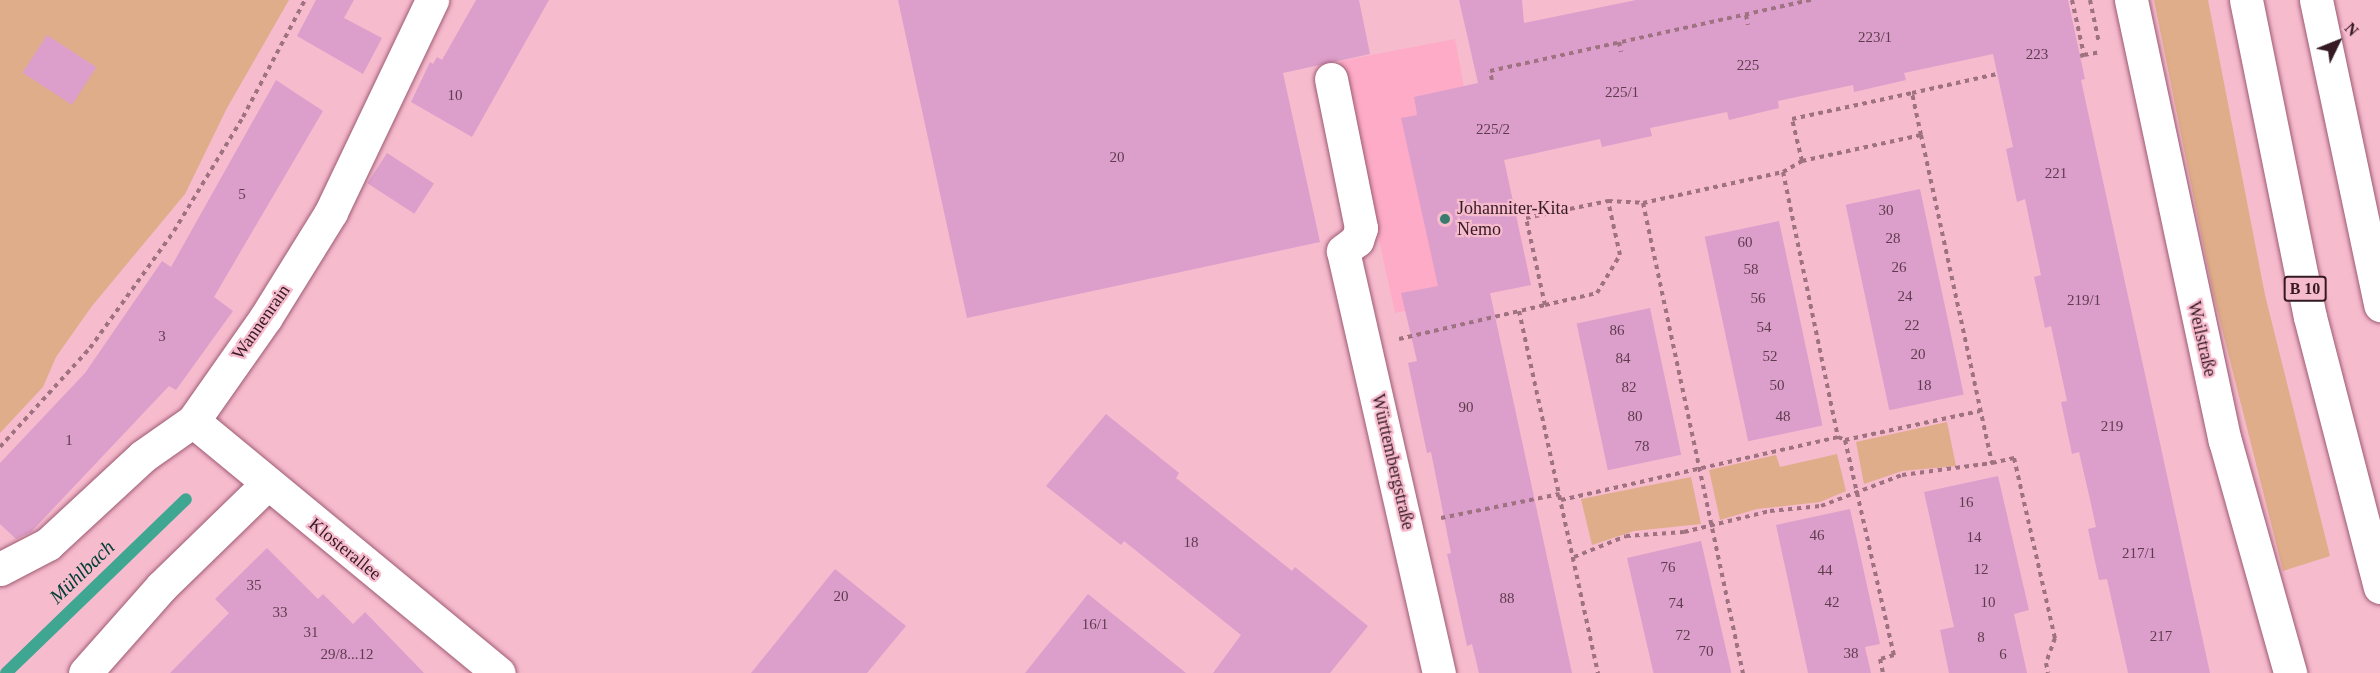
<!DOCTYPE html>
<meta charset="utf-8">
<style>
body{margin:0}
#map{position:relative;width:2380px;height:673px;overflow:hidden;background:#f7bbce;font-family:Georgia,serif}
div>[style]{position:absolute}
.built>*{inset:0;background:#fdabc7}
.green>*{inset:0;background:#dfad89}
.stream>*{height:12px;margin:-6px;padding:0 6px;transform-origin:6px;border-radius:6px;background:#3fa692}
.building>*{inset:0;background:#dc9fcb;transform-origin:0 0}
.path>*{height:4px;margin-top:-2px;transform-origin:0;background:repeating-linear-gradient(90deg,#9f7281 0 4.5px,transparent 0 9px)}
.roads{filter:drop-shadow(0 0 2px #9d5b73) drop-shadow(0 0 2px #9d5b73)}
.minor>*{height:33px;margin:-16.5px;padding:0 16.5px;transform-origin:16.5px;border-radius:16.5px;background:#fff}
.highway>*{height:33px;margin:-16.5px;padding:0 16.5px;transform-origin:16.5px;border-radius:16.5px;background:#fff}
.dots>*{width:16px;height:16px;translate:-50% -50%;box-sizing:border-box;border:3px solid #f7bbce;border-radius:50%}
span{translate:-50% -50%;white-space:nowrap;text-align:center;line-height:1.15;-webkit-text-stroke:4.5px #f7bbce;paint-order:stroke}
.number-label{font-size:15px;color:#5f3b4e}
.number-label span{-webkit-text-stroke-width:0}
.shield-label span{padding:2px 4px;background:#f7bbce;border:2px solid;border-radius:4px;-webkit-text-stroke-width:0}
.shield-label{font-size:16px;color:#351a24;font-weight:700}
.poi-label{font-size:18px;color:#351a24}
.left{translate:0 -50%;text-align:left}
.street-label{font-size:18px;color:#351a24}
.water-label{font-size:20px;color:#004035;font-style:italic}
.north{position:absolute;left:2308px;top:12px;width:60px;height:60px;-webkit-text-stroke:4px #f7bbce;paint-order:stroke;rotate:47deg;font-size:16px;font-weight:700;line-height:24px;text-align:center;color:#351a24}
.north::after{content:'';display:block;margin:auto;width:21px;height:27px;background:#351a24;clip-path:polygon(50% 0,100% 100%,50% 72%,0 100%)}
</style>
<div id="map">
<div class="built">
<div style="clip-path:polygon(1455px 39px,1464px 87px,1414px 98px,1417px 115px,1502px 150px,1531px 285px,1395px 313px,1340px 61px)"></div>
</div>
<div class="green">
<div style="clip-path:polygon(0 0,289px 0,227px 108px,185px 194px,92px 306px,56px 357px,43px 387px,0 433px)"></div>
<div style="clip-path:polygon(2154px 0,2208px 0,2265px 295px,2330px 556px,2283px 571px,2213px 293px)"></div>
<div style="clip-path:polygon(1947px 422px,1956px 466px,1902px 471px,1864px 484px,1856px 442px)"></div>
<div style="clip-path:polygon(1837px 454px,1846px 491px,1820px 502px,1757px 509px,1720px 520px,1709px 470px,1776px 455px,1780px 467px)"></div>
<div style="clip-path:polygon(1691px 477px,1701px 524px,1634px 531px,1592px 545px,1581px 499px)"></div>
</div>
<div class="stream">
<div style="left:6px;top:673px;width:250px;rotate:-44deg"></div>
</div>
<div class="building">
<div style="clip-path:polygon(316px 0,354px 0,344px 18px,382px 38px,363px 74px,297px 36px)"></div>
<div style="clip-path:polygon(476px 0,549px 0,472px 137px,411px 102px,430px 62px,433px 64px,437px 57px,442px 60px)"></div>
<div style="clip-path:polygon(898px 0,1359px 0,1370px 54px,1283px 73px,1320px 242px,967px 318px)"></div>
<div style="clip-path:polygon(1459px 0,1522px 0,1524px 23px,1636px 0,2068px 0,2085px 79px,2081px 80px,2210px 673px,2128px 673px,2107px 579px,2099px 580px,2088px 529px,2096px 527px,2089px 495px,2079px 452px,2072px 454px,2061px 402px,2067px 401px,2051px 326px,2045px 328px,2034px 277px,2041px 275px,2025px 199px,2017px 202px,2006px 149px,2013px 147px,1993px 54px,1904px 73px,1906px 80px,1854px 92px,1853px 85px,1778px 101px,1779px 108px,1729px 120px,1727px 112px,1650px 128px,1652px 136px,1602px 147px,1600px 139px,1504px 160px,1531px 285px,1490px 293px,1572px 673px,1479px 673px,1472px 644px,1467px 646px,1447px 554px,1451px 553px,1431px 452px,1427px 453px,1408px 363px,1417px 361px,1401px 293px,1438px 286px,1401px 118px,1417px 115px,1414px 97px,1478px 83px)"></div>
<div style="left:47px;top:35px;width:59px;height:45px;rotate:33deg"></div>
<div style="clip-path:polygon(276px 80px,323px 111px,214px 297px,233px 311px,176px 390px,169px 386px,31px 532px,16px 539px,0 524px,0 463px,85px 373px,162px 261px,171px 267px)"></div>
<div style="left:387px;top:153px;width:56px;height:36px;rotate:33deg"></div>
<div style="left:1920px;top:189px;width:210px;height:76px;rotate:78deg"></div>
<div style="left:1779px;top:221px;width:209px;height:76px;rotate:78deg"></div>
<div style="left:1650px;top:308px;width:150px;height:75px;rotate:78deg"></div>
<div style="clip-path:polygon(1106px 414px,1179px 473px,1176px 478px,1292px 571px,1295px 567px,1368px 626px,1330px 673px,1213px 673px,1241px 635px,1124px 541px,1121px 545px,1046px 486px)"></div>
<div style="clip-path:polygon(1998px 476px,2029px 610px,2014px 614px,2027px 673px,1949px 673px,1940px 630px,1954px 627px,1924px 492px)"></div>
<div style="clip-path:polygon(1850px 509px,1880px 644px,1865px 647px,1871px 673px,1808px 673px,1776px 525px)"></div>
<div style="left:1701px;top:541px;width:135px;height:76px;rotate:77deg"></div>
<div style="clip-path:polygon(267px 548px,318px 599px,323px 594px,353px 624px,365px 612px,424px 673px,170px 673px,229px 613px,215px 599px)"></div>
<div style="clip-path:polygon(835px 569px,906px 626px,867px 673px,751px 673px)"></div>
<div style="clip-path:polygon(1088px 594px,1186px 673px,1025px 673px)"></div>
</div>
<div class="path">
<div style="left:2072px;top:0;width:56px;rotate:77.7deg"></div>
<div style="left:2084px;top:55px;width:4px;rotate:166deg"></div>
<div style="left:2090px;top:0;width:44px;rotate:78.2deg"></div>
<div style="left:1746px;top:15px;width:10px;rotate:79deg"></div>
<div style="left:1619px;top:42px;width:10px;rotate:79deg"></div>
<div style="left:2084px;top:55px;width:17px;rotate:-10deg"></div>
<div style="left:1492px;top:80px;width:9px;rotate:-103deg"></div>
<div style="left:1490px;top:71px;width:329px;rotate:-12.5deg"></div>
<div style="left:1921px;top:135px;width:336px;rotate:77.8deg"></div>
<div style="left:1992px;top:463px;width:23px;rotate:-13deg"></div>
<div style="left:2014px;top:458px;width:185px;rotate:77.2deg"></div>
<div style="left:2055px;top:638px;width:27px;rotate:110deg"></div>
<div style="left:2046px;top:663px;width:10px;rotate:79deg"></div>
<div style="left:1802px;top:161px;width:43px;rotate:-103.4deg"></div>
<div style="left:1792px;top:119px;width:123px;rotate:-12.2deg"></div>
<div style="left:1783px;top:172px;width:271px;rotate:78.3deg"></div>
<div style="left:1838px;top:437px;width:8px;rotate:23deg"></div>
<div style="left:1845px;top:440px;width:221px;rotate:77.2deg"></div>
<div style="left:1894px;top:655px;width:15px;rotate:164deg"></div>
<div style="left:1880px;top:659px;width:14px;rotate:78deg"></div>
<div style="left:1643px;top:203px;width:481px;rotate:78deg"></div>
<div style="left:1545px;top:305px;width:53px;rotate:-13deg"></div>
<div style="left:1597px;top:293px;width:44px;rotate:-58.8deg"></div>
<div style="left:1620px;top:255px;width:55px;rotate:-102.5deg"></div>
<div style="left:1519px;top:311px;width:371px;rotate:77.7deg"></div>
<div style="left:1399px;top:339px;width:150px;rotate:-13.1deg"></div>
<div style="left:1545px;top:305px;width:89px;rotate:-102.3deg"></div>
<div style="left:1526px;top:218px;width:84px;rotate:-11.7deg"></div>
<div style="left:1608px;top:201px;width:35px;rotate:3deg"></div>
<div style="left:1643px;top:203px;width:143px;rotate:-12.5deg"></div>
<div style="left:1783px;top:172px;width:22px;rotate:-30deg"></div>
<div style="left:1802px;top:161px;width:122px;rotate:-12.3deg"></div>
<div style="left:1921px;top:135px;width:43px;rotate:-102.1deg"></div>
<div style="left:1912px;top:93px;width:87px;rotate:-12.6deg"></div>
<div style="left:1845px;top:440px;width:138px;rotate:-12.1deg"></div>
<div style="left:0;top:447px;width:134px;rotate:-47.7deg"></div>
<div style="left:90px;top:348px;width:144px;rotate:-54.3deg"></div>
<div style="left:174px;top:231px;width:133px;rotate:-58.8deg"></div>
<div style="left:243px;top:117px;width:132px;rotate:-62.1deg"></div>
<div style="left:1561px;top:500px;width:284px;rotate:-12.8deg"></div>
<div style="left:1441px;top:518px;width:121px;rotate:-11.4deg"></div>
<div style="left:1574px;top:557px;width:56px;rotate:-22deg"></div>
<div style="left:1626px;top:536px;width:58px;rotate:-3.9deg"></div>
<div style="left:1684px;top:532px;width:89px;rotate:-13.7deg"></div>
<div style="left:1770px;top:511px;width:51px;rotate:-5.6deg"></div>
<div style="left:1821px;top:506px;width:87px;rotate:-20.9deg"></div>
<div style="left:1902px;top:475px;width:91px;rotate:-7.6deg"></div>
</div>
<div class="roads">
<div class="minor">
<div style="left:2131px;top:0;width:451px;rotate:78deg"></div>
<div style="left:2225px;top:441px;width:241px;rotate:74.3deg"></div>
<div style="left:1331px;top:79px;width:152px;rotate:78.6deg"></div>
<div style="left:1361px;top:228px;width:13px;rotate:108deg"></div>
<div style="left:1357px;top:240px;width:18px;rotate:142deg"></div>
<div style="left:1343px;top:251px;width:433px;rotate:77.2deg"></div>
<div style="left:193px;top:421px;width:396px;rotate:39.5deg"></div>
<div style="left:0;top:569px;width:54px;rotate:-27.5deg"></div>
<div style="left:48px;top:544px;width:129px;rotate:-42.8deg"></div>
<div style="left:143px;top:456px;width:61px;rotate:-35deg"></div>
<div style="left:193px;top:421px;width:127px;rotate:-54.9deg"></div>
<div style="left:266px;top:317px;width:123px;rotate:-58.2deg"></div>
<div style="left:331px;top:212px;width:235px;rotate:-64.5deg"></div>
<div style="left:85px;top:673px;width:115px;rotate:-48.5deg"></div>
<div style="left:161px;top:587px;width:146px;rotate:-44.2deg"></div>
</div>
<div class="highway">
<div style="left:2246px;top:0;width:323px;rotate:78.6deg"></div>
<div style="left:2310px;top:317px;width:279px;rotate:75.5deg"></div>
<div style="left:2316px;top:0;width:312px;rotate:78.1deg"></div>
</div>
</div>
<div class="dots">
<div style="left:1445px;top:219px;background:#397c6e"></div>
</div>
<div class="number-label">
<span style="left:1875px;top:38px">223/1</span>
<span style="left:2037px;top:55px">223</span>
<span style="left:1748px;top:66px">225</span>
<span style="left:1622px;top:93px">225/1</span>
<span style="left:455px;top:96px">10</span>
<span style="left:1493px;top:130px">225/2</span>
<span style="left:1117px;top:158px">20</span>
<span style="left:2056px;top:174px">221</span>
<span style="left:242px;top:195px">5</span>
<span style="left:1886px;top:211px">30</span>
<span style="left:1893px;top:239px">28</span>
<span style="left:1745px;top:243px">60</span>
<span style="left:1899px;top:268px">26</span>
<span style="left:1751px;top:270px">58</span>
<span style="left:1905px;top:297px">24</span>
<span style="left:1758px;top:299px">56</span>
<span style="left:2084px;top:301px">219/1</span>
<span style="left:1912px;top:326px">22</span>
<span style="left:1764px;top:328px">54</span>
<span style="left:1617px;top:331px">86</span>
<span style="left:162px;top:337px">3</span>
<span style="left:1918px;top:355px">20</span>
<span style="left:1770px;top:357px">52</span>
<span style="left:1623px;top:359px">84</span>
<span style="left:1777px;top:386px">50</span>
<span style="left:1924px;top:386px">18</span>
<span style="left:1629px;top:388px">82</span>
<span style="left:1466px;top:408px">90</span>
<span style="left:1635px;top:417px">80</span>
<span style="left:1783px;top:417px">48</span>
<span style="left:2112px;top:427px">219</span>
<span style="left:69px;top:441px">1</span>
<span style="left:1642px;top:447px">78</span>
<span style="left:1966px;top:503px">16</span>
<span style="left:1817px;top:536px">46</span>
<span style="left:1974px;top:538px">14</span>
<span style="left:1191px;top:543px">18</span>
<span style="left:2139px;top:554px">217/1</span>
<span style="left:1668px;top:568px">76</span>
<span style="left:1981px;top:570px">12</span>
<span style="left:1825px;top:571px">44</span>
<span style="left:254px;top:586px">35</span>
<span style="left:841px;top:597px">20</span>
<span style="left:1507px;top:599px">88</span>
<span style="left:1832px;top:603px">42</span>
<span style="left:1988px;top:603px">10</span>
<span style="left:1676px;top:604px">74</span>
<span style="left:280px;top:613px">33</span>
<span style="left:1095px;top:625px">16/1</span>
<span style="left:311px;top:633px">31</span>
<span style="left:1683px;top:636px">72</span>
<span style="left:2161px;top:637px">217</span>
<span style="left:1981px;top:638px">8</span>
<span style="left:1706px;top:652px">70</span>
<span style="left:1851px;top:654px">38</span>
<span style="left:347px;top:655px">29/8...12</span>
<span style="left:2003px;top:655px">6</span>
</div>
<div class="shield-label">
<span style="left:2305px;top:289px">B 10</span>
</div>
<div class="poi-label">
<span class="left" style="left:1457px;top:219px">Johanniter-Kita<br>Nemo</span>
</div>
<div class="street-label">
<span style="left:261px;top:322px;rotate:-55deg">Wannenrain</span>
<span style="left:2202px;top:339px;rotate:77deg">Weilstraße</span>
<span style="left:1393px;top:462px;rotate:77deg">Württembergstraße</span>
<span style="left:345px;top:549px;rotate:39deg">Klosterallee</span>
</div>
<div class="water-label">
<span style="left:82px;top:572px;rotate:-44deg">Mühlbach</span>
</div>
<div class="north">N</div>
</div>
